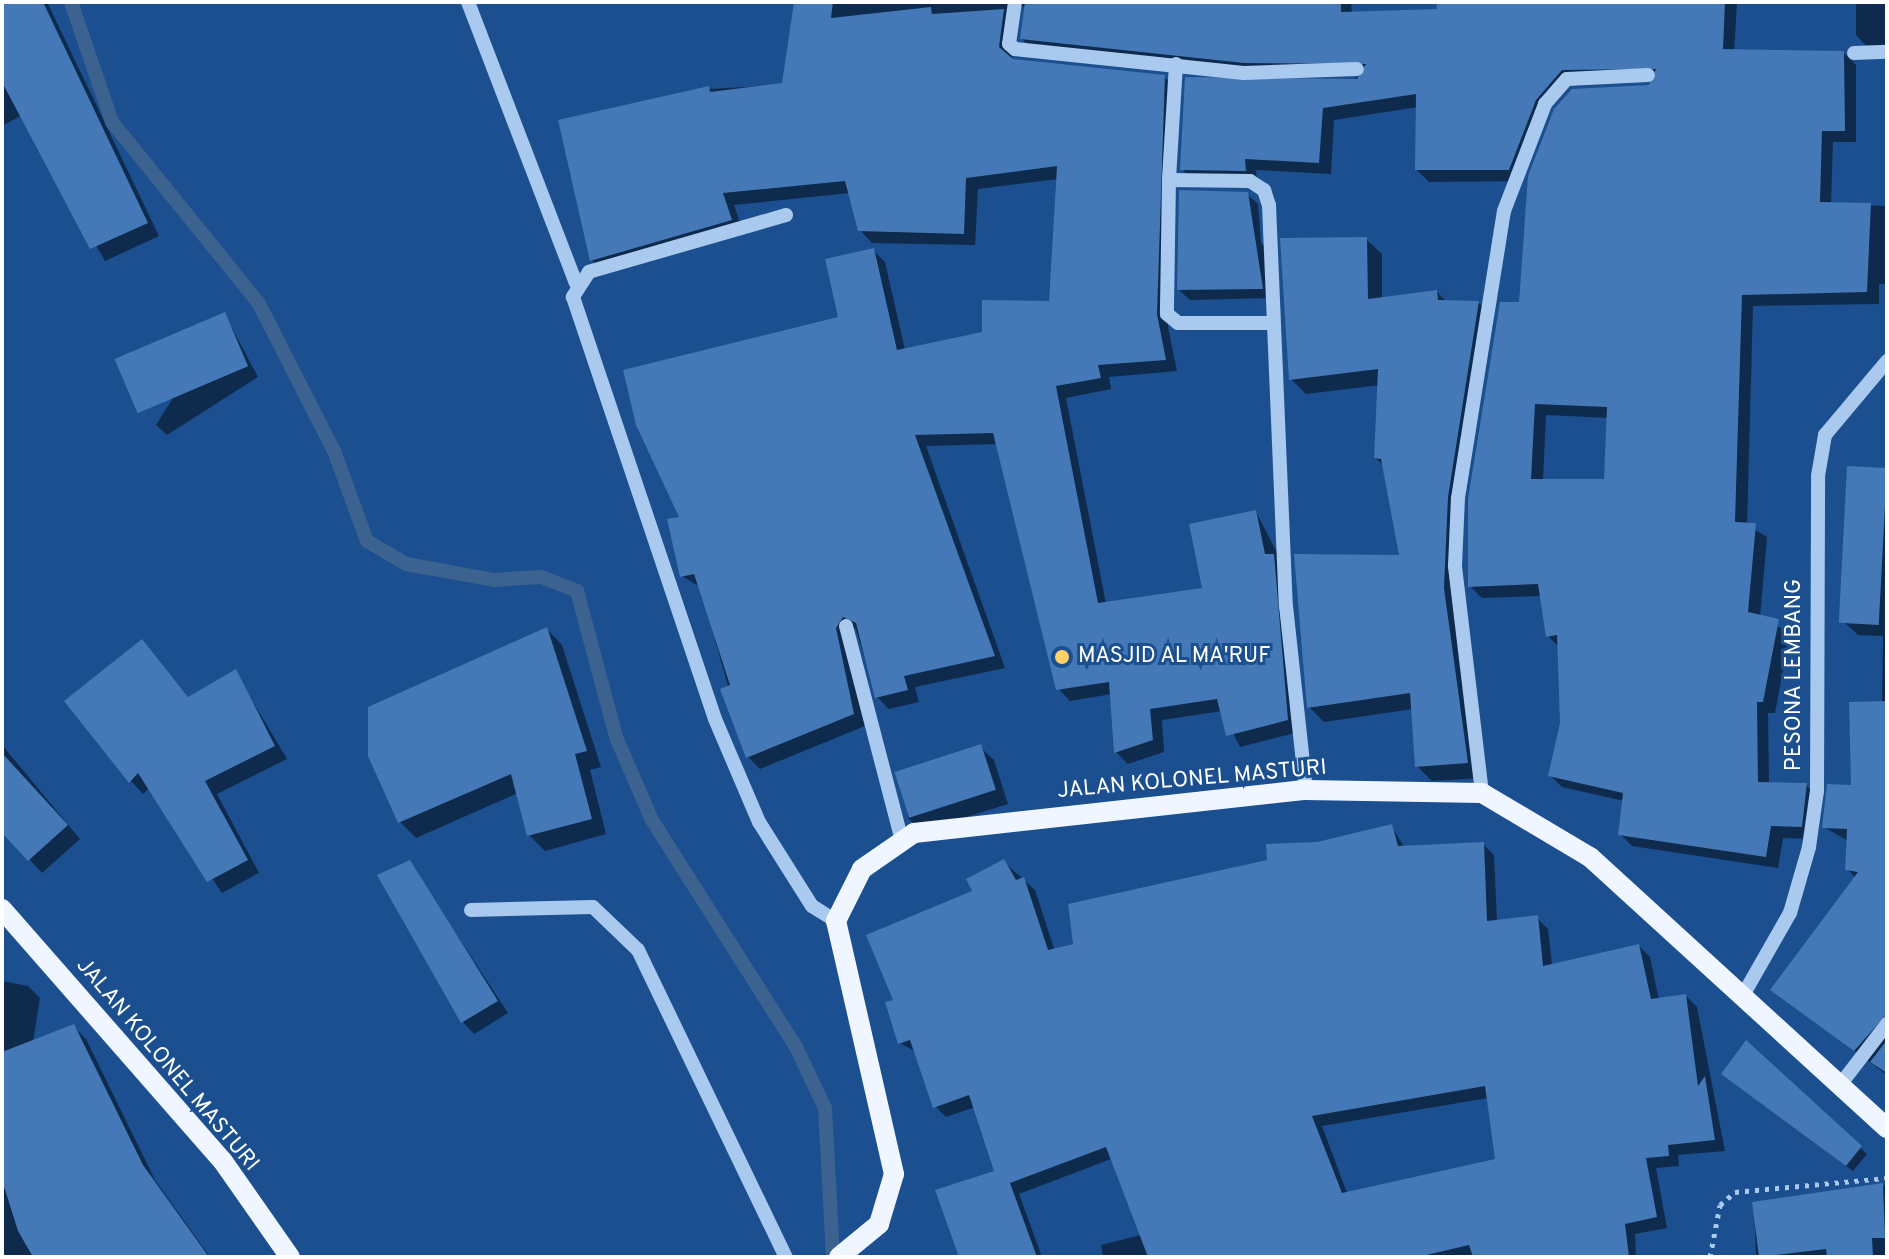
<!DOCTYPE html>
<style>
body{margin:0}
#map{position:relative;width:1889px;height:1259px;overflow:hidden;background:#1b4f8f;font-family:Overpass,sans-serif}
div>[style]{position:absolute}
.shadow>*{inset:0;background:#0007}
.stream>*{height:14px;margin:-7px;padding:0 7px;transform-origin:7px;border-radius:7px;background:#3c6290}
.building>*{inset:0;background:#4478b7;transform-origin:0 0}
.path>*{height:5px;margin-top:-2.5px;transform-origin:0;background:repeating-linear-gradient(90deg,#a9c9ee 0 4px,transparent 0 10px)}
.minor>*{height:14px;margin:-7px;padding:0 7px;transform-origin:7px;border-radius:7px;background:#a9c9ee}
.major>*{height:20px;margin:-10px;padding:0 10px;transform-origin:10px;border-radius:10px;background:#f0f6ff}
.dots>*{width:22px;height:22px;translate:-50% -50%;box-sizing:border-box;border:4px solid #1b4f8f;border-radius:50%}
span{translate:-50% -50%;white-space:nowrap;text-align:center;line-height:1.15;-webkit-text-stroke:6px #1b4f8f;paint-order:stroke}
.poi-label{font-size:22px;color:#fff}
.left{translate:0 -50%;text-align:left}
.street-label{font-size:22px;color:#fff}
.frame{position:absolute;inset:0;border:4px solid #fff;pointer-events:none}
</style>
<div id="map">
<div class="shadow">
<div style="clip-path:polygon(2px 2px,47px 2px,159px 236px,105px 261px,22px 115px,2px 126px)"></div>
<div style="clip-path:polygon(evenodd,795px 2px,1351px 2px,1352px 14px,1439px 11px,1438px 2px,1737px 2px,1734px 51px,1844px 53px,1856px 65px,1856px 142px,1833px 142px,1831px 204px,1887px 206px,1887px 284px,1879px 284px,1879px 304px,1753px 306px,1747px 525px,1767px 537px,1760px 617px,1790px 633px,1775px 713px,1768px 713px,1769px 784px,1806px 785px,1818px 797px,1813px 839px,1783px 838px,1778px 868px,1632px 846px,1620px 834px,1624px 801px,1562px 787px,1550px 775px,1562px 724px,1559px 647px,1548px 636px,1542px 596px,1482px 598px,1470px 586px,1521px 304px,1662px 78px,1574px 82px,1547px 112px,1521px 181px,1429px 182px,1417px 170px,1418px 107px,1334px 120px,1331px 174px,1256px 170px,1257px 182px,1194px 181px,1182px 169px,1362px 75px,1034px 51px,1022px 39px,1026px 7px,1019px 6px,1012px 59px,1164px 77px,1176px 89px,1168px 327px,1177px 371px,1109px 377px,1111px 389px,1066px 398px,1106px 604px,1204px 589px,1256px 512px,1285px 568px,1299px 732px,1240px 747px,1222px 711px,1162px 720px,1164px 752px,1128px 764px,1116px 752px,1112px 694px,1070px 701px,1058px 688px,997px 444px,926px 446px,1005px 668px,915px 687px,919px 702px,889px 709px,877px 697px,855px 627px,847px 641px,865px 726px,760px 769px,748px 757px,700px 587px,682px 576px,682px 518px,840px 319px,873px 250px,885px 262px,905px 350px,984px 334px,1051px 303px,1058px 179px,978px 189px,975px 245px,872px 243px,860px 230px,850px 193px,734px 205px,743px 231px,604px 272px,592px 260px,708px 89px,783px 85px,795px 2px,1546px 415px,1609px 418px,1606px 481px,1543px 481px,1546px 415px)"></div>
<div style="clip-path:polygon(1856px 2px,1887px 2px,1887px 49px,1869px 49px,1856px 35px)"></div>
<div style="clip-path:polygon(1247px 194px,1258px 204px,1261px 243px,1270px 251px,1272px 298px,1190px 300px,1179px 290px)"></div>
<div style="clip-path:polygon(1366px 239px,1382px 254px,1382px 299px,1437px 292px,1447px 302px,1479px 303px,1494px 318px,1462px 513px,1458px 604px,1482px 778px,1432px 781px,1417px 766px,1413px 709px,1324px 722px,1309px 707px,1402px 557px,1384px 466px,1376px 458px,1380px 385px,1306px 394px,1291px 379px)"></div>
<div style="clip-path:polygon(225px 315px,258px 377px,167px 435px,156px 425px)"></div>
<div style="clip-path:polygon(1887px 470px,1887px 1075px,1773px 990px,1856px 878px,1847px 869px,1848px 841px,1824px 827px,1853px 787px,1882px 703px,1883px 636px,1858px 635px,1844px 622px)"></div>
<div style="clip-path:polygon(547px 629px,562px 645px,601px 767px,590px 770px,606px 834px,545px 851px,529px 835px,518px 793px,416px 838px,400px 822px,370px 756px)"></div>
<div style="clip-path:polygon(142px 642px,189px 698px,235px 672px,287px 759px,217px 794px,259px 873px,222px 893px,150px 787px,143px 794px,131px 781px)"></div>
<div style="clip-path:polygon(2px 745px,80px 839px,42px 873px,2px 830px)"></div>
<div style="clip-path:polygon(980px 747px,994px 760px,1008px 804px,922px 831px,908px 818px)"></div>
<div style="clip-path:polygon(evenodd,1391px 826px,1405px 848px,1483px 844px,1494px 855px,1497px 922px,1537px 918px,1548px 929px,1552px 966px,1639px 946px,1650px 957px,1659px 1000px,1686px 996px,1697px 1007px,1725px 1151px,1678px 1155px,1679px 1166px,1656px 1168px,1667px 1228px,1635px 1234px,1636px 1257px,1103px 1257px,1101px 1245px,1141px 1235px,1111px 1159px,1019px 1194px,1042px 1257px,961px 1257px,996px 1172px,975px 1107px,946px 1117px,935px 1106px,916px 1052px,900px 1043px,895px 1001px,1004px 862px,1035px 890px,1055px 951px,1269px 862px,1391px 826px,1488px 1098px,1497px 1161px,1347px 1193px,1322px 1126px,1488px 1098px)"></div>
<div style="clip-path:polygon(409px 862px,508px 1013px,474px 1034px,463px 1022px)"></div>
<div style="clip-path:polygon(2px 981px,28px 986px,40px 998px,33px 1042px,73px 1026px,86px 1039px,155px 1180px,210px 1257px,2px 1257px)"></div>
<div style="clip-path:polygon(1747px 1043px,1867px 1154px,1853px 1171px,1730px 1080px)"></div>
<div style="clip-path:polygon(1887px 1185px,1887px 1257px,1756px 1257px,1754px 1203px)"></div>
</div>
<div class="stream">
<div style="left:71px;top:2px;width:127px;rotate:71.1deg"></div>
<div style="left:112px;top:122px;width:232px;rotate:51deg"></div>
<div style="left:258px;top:302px;width:167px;rotate:63deg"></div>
<div style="left:334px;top:451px;width:96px;rotate:69.9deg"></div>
<div style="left:367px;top:541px;width:45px;rotate:30.5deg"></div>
<div style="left:406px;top:564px;width:89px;rotate:10.3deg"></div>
<div style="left:494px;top:580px;width:47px;rotate:-3.7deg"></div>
<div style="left:541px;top:577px;width:39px;rotate:21deg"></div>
<div style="left:577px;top:591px;width:151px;rotate:75deg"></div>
<div style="left:616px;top:737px;width:90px;rotate:66.6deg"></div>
<div style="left:652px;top:820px;width:269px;rotate:57.6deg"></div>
<div style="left:796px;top:1047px;width:68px;rotate:64.6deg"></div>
<div style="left:825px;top:1108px;width:149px;rotate:86.9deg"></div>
</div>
<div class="building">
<div style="clip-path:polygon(2px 2px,43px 2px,148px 223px,90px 249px,2px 82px)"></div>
<div style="clip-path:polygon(794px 2px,833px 2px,831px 18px,931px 7px,932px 14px,1004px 9px,999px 47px,1013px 59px,1165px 75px,1157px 314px,1166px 360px,1098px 365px,1101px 378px,1056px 386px,1098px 603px,1202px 588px,1189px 524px,1256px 510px,1265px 554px,1274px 554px,1288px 720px,1226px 736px,1217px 699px,1150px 709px,1153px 740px,1114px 753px,1109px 682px,1056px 690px,993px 433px,915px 435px,995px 656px,904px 676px,908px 690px,875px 698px,856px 623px,843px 617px,836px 628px,854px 714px,746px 758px,720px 689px,730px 685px,694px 574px,680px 577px,667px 519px,679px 517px,636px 425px,623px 370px,838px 317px,825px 259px,874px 248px,897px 350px,982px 332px,982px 300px,1049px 301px,1057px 166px,966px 178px,964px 234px,858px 231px,845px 181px,723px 193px,732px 220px,590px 261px,558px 120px,709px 86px,710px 92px,782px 83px)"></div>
<div style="clip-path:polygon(evenodd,1025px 2px,1341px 2px,1341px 12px,1437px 9px,1436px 2px,1725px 2px,1723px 49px,1844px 51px,1845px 131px,1822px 131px,1820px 202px,1871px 203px,1867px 292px,1742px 295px,1735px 522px,1756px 523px,1748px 612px,1779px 619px,1763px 702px,1757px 702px,1758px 782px,1807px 783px,1802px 827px,1771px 826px,1766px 857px,1618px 835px,1623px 793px,1548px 776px,1560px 723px,1557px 635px,1546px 637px,1538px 584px,1468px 587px,1468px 499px,1500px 302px,1519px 302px,1528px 176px,1554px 109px,1572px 89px,1649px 85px,1656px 69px,1562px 70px,1536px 100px,1509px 170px,1415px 170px,1416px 94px,1323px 108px,1319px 163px,1245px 159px,1246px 171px,1180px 170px,1185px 77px,1357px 79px,1366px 64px,1244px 63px,1020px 39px,1025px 2px,1535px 404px,1607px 407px,1604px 479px,1531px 479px,1535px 404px)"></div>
<div style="clip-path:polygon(1179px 190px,1248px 192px,1263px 289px,1177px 290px)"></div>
<div style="clip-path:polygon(1367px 237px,1368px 299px,1437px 290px,1438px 300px,1479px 301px,1448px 497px,1444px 588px,1468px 763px,1415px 767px,1410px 693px,1307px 708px,1294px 554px,1399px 555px,1381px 459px,1374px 458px,1378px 369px,1289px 380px,1280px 238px)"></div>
<div style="left:225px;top:312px;width:59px;height:120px;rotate:67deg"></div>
<div style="left:1847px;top:466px;width:40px;height:157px;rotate:3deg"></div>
<div style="clip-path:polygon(547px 627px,587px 751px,575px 754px,592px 819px,527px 836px,511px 774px,398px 823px,368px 756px,368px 707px)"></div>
<div style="clip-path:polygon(142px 639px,188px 697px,236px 669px,275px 746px,205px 781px,248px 860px,207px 882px,138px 773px,129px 783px,64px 701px)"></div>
<div style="clip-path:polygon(1887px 701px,1887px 1014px,1854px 1051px,1770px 990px,1858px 872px,1845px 870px,1847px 829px,1822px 828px,1827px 784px,1851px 785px,1849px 702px)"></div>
<div style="left:981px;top:744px;width:48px;height:91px;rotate:72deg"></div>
<div style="clip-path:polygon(2px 753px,68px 825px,28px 861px,2px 833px)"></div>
<div style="clip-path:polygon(evenodd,1392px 824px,1398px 846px,1484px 842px,1487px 921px,1538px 915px,1543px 966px,1639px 944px,1651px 999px,1686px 994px,1698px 1086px,1705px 1076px,1715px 1140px,1668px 1145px,1669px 1156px,1646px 1158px,1657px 1217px,1625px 1224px,1629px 1257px,1473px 1257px,1469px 1245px,1418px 1257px,1148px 1257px,1106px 1147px,1010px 1183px,1037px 1257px,959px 1257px,935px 1190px,994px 1171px,969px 1095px,933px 1108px,910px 1040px,898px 1044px,885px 1002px,893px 1000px,866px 935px,972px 891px,966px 879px,1004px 859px,1016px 880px,1024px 877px,1048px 950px,1073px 944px,1068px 904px,1267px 860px,1266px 844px,1317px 842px,1392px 824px,1485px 1086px,1495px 1159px,1342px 1193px,1312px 1116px,1485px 1086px)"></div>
<div style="clip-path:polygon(410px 860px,498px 1001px,461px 1023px,377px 875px)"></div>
<div style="clip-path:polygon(74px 1024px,143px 1165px,209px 1257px,33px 1257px,18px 1231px,2px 1180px,2px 1052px)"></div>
<div style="clip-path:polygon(1746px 1040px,1862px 1146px,1846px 1166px,1721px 1074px)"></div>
<div style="clip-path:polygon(1887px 1040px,1887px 1073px,1870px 1062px)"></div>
<div style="clip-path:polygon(1883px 1183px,1885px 1238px,1872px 1238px,1873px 1257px,1827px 1257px,1826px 1249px,1759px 1257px,1752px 1202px)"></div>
</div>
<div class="path">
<div style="left:1710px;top:1257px;width:53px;rotate:-79.1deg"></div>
<div style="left:1720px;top:1205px;width:20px;rotate:-41deg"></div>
<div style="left:1735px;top:1192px;width:153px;rotate:-5.3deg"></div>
</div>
<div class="minor">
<div style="left:468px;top:2px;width:301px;rotate:69deg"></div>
<div style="left:1015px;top:2px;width:42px;rotate:98.1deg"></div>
<div style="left:1009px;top:44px;width:8px;rotate:40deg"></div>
<div style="left:1015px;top:49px;width:230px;rotate:6deg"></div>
<div style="left:1244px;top:73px;width:113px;rotate:-2deg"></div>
<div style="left:1854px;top:53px;width:33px;rotate:-2deg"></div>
<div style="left:1176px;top:64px;width:116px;rotate:93.5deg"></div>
<div style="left:1169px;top:180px;width:81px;rotate:0.7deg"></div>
<div style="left:1250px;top:181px;width:17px;rotate:33deg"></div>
<div style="left:1264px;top:190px;width:16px;rotate:72deg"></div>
<div style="left:1269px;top:205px;width:401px;rotate:87.6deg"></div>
<div style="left:1286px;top:606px;width:185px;rotate:83.8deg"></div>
<div style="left:1169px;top:180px;width:134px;rotate:90.9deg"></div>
<div style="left:1167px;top:314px;width:14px;rotate:39deg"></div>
<div style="left:1178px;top:323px;width:94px"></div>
<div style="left:786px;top:215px;width:205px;rotate:163.9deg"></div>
<div style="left:589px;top:272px;width:30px;rotate:123deg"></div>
<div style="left:573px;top:297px;width:445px;rotate:71.4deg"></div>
<div style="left:715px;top:719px;width:112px;rotate:66.9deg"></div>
<div style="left:759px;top:822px;width:99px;rotate:57.8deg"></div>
<div style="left:812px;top:906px;width:28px;rotate:32deg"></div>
<div style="left:846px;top:626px;width:222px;rotate:75.4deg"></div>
<div style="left:1482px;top:793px;width:229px;rotate:-96.8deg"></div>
<div style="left:1455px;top:566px;width:68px;rotate:-87.5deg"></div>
<div style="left:1458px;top:498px;width:291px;rotate:-80.9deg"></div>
<div style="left:1504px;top:211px;width:115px;rotate:-69deg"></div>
<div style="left:1545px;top:104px;width:33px;rotate:-49deg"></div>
<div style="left:1567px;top:79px;width:81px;rotate:-2.8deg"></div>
<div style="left:471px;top:910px;width:122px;rotate:-1.4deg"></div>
<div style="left:593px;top:907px;width:62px;rotate:43.7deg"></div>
<div style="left:638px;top:950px;width:341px;rotate:64.3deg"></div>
<div style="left:1742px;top:997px;width:97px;rotate:-60.3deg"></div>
<div style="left:1790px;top:913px;width:69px;rotate:-73.9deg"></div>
<div style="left:1809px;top:847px;width:57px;rotate:-81.9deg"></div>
<div style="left:1817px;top:791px;width:315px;rotate:-89.8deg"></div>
<div style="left:1818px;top:476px;width:42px;rotate:-80.3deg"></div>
<div style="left:1825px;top:435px;width:97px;rotate:-50deg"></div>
<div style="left:1840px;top:1085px;width:77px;rotate:-52.4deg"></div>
</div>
<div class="major">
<div style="left:2px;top:909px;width:334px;rotate:48.8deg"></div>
<div style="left:222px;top:1160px;width:118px;rotate:55deg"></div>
<div style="left:839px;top:1257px;width:52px;rotate:-39.5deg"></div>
<div style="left:879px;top:1224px;width:52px;rotate:-73.3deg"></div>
<div style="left:894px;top:1174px;width:260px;rotate:-102.9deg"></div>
<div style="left:836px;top:921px;width:58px;rotate:-63.4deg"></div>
<div style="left:862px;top:869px;width:63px;rotate:-34.7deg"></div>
<div style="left:914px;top:833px;width:394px;rotate:-6.3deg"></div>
<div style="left:1306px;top:790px;width:176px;rotate:1deg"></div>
<div style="left:1482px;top:793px;width:126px;rotate:30.7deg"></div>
<div style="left:1590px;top:857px;width:402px;rotate:42.4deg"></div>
</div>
<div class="dots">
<div style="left:1062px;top:657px;background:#ffd166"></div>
</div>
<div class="poi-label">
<span class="left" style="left:1078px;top:657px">MASJID AL MA'RUF</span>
</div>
<div class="street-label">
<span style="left:1795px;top:675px;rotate:-90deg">PESONA LEMBANG</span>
<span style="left:1192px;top:780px;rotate:-5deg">JALAN KOLONEL MASTURI</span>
<span style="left:167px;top:1065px;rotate:50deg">JALAN KOLONEL MASTURI</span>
</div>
<div class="frame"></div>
</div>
